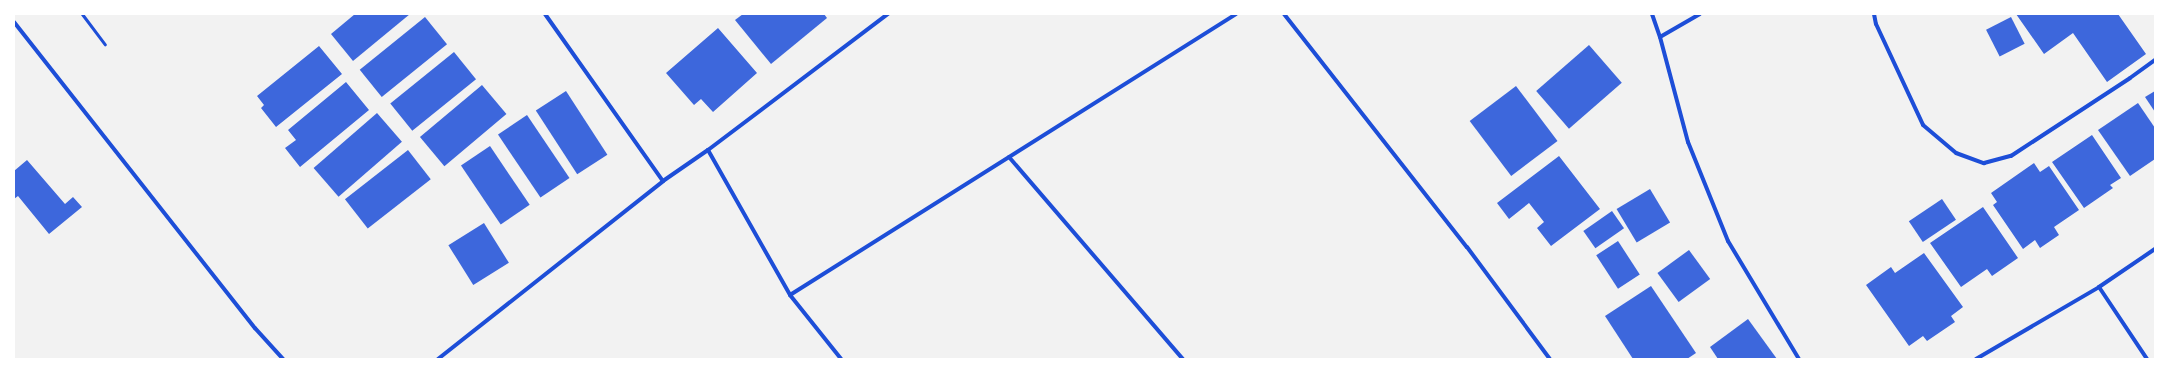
<!DOCTYPE html>
<style>
body{margin:0}
#map{position:relative;width:2169px;height:373px;overflow:hidden;background:#f2f2f2;font-family:"Titillium Web",sans-serif}
div>[style]{position:absolute}
.building>*{inset:0;background:#3d67dc;transform-origin:0 0}
.service>*{height:3px;margin:-1.5px;padding:0 1.5px;transform-origin:1.5px;border-radius:1.5px;background:#1d4ed8}
.minor>*{height:4px;margin:-2px;padding:0 2px;transform-origin:2px;border-radius:2px;background:#1d4ed8}
span{translate:-50% -50%;white-space:nowrap;text-align:center;line-height:1.15;-webkit-text-stroke:3px #fff;paint-order:stroke}
.frame{position:absolute;inset:0;border:15px solid #fff;pointer-events:none}
</style>
<div id="map">
<div class="building">
<div style="clip-path:polygon(355px 14px,410px 14px,353px 61px,331px 34px)"></div>
<div style="clip-path:polygon(743px 14px,824px 14px,827px 18px,771px 64px,735px 20px)"></div>
<div style="clip-path:polygon(2016px 14px,2118px 14px,2146px 54px,2107px 82px,2073px 33px,2044px 54px)"></div>
<div style="left:425px;top:17px;width:35px;height:84px;rotate:51deg"></div>
<div style="left:2011px;top:17px;width:30px;height:28px;rotate:63deg"></div>
<div style="clip-path:polygon(718px 28px,757px 73px,713px 112px,701px 99px,694px 105px,666px 73px)"></div>
<div style="left:1589px;top:45px;width:50px;height:70px;rotate:49deg"></div>
<div style="clip-path:polygon(319px 46px,342px 74px,276px 127px,261px 108px,264px 105px,257px 96px)"></div>
<div style="left:454px;top:52px;width:35px;height:82px;rotate:51deg"></div>
<div style="clip-path:polygon(346px 82px,369px 110px,300px 167px,285px 148px,296px 140px,288px 130px)"></div>
<div style="left:482px;top:85px;width:38px;height:81px;rotate:50deg"></div>
<div style="left:1516px;top:86px;width:69px;height:58px;rotate:53deg"></div>
<div style="left:566px;top:91px;width:76px;height:36px;rotate:57deg"></div>
<div style="clip-path:polygon(2155px 91px,2155px 112px,2145px 97px)"></div>
<div style="clip-path:polygon(2138px 103px,2155px 128px,2155px 159px,2130px 176px,2098px 130px)"></div>
<div style="left:377px;top:113px;width:38px;height:84px;rotate:49deg"></div>
<div style="left:527px;top:115px;width:76px;height:35px;rotate:56deg"></div>
<div style="clip-path:polygon(2092px 135px,2121px 178px,2110px 185px,2113px 188px,2084px 208px,2052px 162px)"></div>
<div style="left:490px;top:146px;width:71px;height:35px;rotate:56deg"></div>
<div style="left:408px;top:150px;width:37px;height:80px;rotate:52deg"></div>
<div style="clip-path:polygon(1559px 156px,1600px 209px,1551px 246px,1537px 228px,1544px 222px,1529px 203px,1509px 219px,1497px 203px)"></div>
<div style="clip-path:polygon(27px 160px,65px 204px,73px 197px,82px 207px,49px 234px,18px 196px,14px 199px,14px 171px)"></div>
<div style="clip-path:polygon(2034px 163px,2040px 172px,2049px 166px,2079px 210px,2054px 227px,2059px 235px,2040px 248px,2035px 240px,2023px 249px,1993px 205px,1997px 202px,1991px 193px)"></div>
<div style="left:1650px;top:189px;width:39px;height:39px;rotate:59deg"></div>
<div style="left:1942px;top:199px;width:25px;height:40px;rotate:56deg"></div>
<div style="clip-path:polygon(1983px 207px,2018px 258px,1992px 276px,1987px 269px,1961px 287px,1930px 243px)"></div>
<div style="left:1612px;top:211px;width:21px;height:35px;rotate:55deg"></div>
<div style="left:484px;top:223px;width:47px;height:42px;rotate:58deg"></div>
<div style="left:1618px;top:241px;width:40px;height:26px;rotate:57deg"></div>
<div style="left:1689px;top:250px;width:36px;height:39px;rotate:54deg"></div>
<div style="clip-path:polygon(1924px 253px,1963px 307px,1951px 316px,1955px 322px,1927px 341px,1923px 336px,1909px 346px,1866px 285px,1891px 267px,1895px 273px)"></div>
<div style="clip-path:polygon(1651px 286px,1696px 353px,1687px 359px,1633px 359px,1605px 316px)"></div>
<div style="clip-path:polygon(1748px 319px,1777px 359px,1718px 359px,1710px 347px)"></div>
</div>
<div class="service">
<div style="left:82px;top:14px;width:38px;rotate:53deg"></div>
</div>
<div class="minor">
<div style="left:545px;top:14px;width:204px;rotate:54.8deg"></div>
<div style="left:1284px;top:14px;width:296px;rotate:51.9deg"></div>
<div style="left:1467px;top:247px;width:139px;rotate:53.5deg"></div>
<div style="left:1652px;top:14px;width:24px;rotate:71deg"></div>
<div style="left:1660px;top:37px;width:109px;rotate:75.1deg"></div>
<div style="left:1688px;top:142px;width:107px;rotate:68deg"></div>
<div style="left:1728px;top:241px;width:138px;rotate:59deg"></div>
<div style="left:1874px;top:14px;width:10px;rotate:79deg"></div>
<div style="left:1876px;top:24px;width:111px;rotate:65deg"></div>
<div style="left:1923px;top:125px;width:43px;rotate:40.3deg"></div>
<div style="left:1956px;top:153px;width:30px;rotate:20deg"></div>
<div style="left:1984px;top:163px;width:28px;rotate:-15deg"></div>
<div style="left:2011px;top:156px;width:142px;rotate:-33.2deg"></div>
<div style="left:2130px;top:78px;width:31px;rotate:-36deg"></div>
<div style="left:14px;top:22px;width:390px;rotate:51.8deg"></div>
<div style="left:255px;top:328px;width:42px;rotate:47.9deg"></div>
<div style="left:1660px;top:37px;width:46px;rotate:-29.9deg"></div>
<div style="left:708px;top:150px;width:167px;rotate:60.5deg"></div>
<div style="left:790px;top:295px;width:82px;rotate:51.4deg"></div>
<div style="left:1009px;top:157px;width:267px;rotate:49.3deg"></div>
<div style="left:2099px;top:287px;width:87px;rotate:56.3deg"></div>
<div style="left:790px;top:295px;width:527px;rotate:-32.21deg"></div>
<div style="left:438px;top:359px;width:287px;rotate:-38.3deg"></div>
<div style="left:663px;top:181px;width:55px;rotate:-34.6deg"></div>
<div style="left:708px;top:150px;width:226px;rotate:-37.1deg"></div>
<div style="left:1976px;top:359px;width:143px;rotate:-30.3deg"></div>
<div style="left:2099px;top:287px;width:68px;rotate:-34.2deg"></div>
</div>
<div class="frame"></div>
</div>
